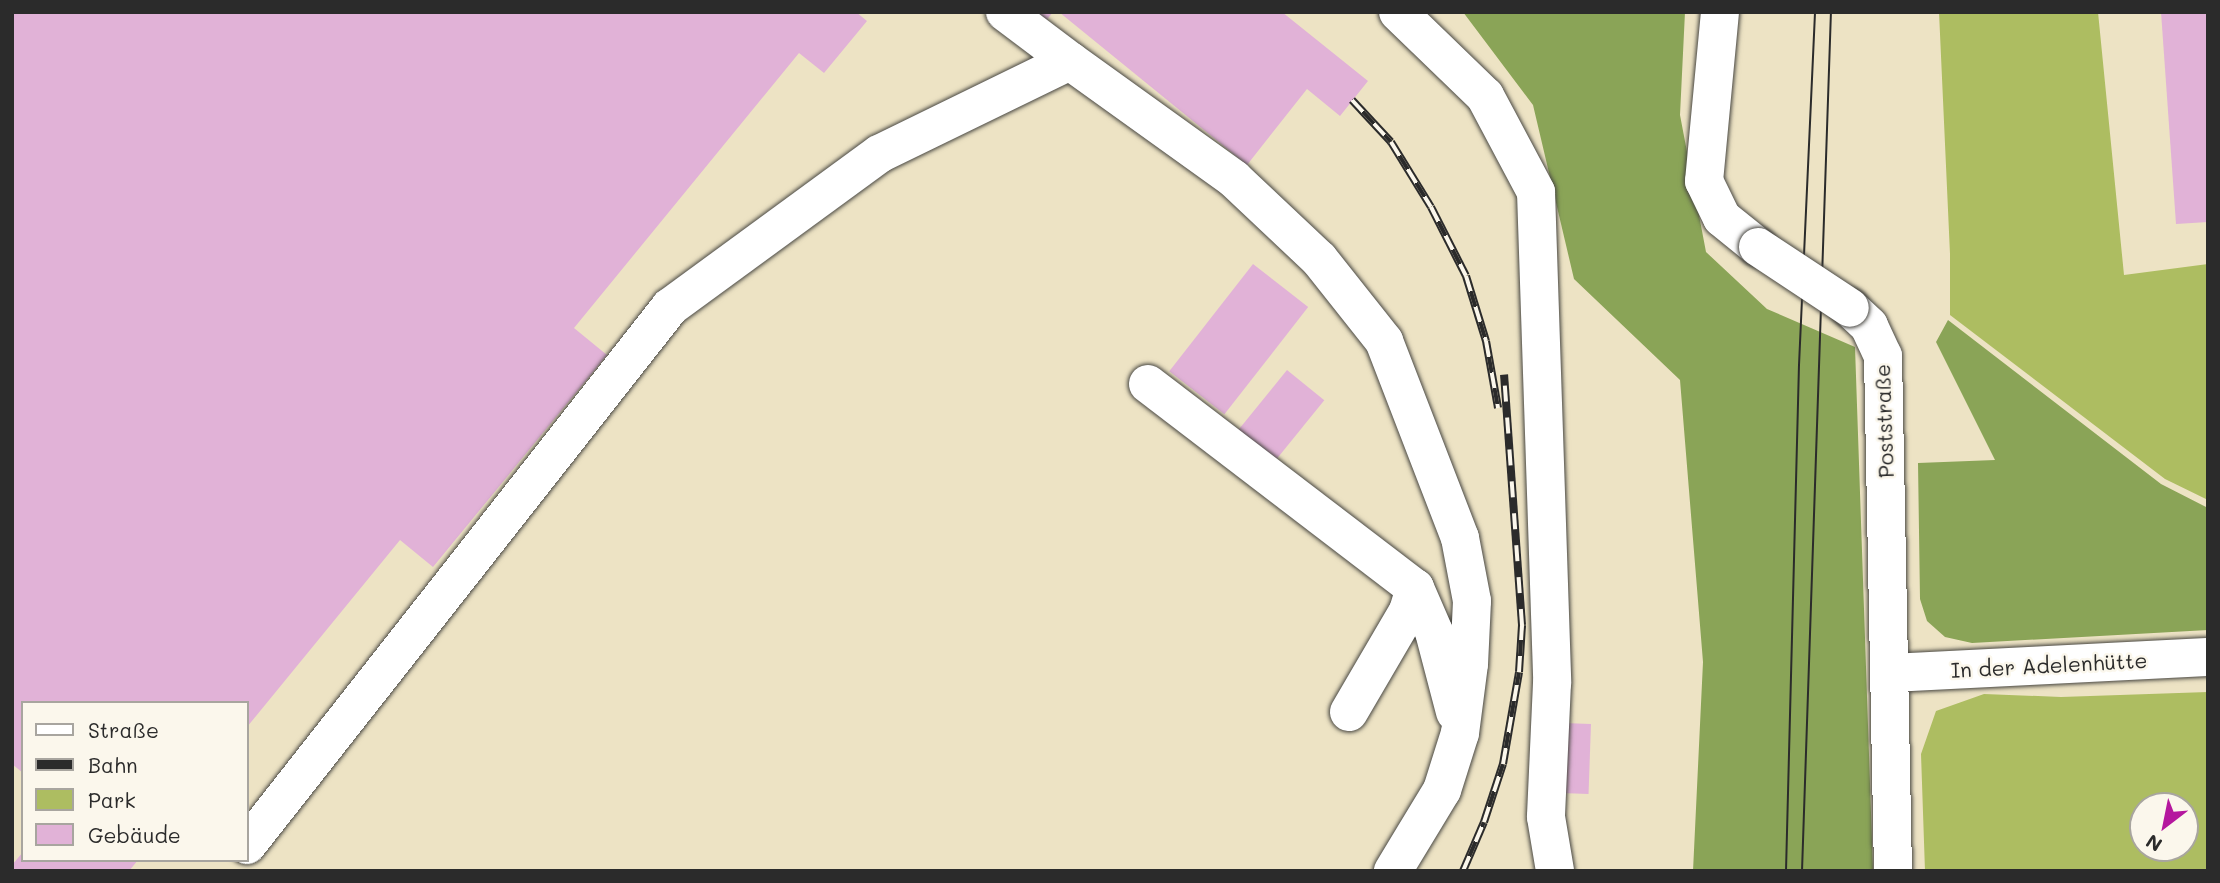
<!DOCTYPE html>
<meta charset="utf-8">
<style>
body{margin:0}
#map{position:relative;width:2220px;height:883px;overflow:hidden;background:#ede3c4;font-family:Mali,sans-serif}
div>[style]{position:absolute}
.green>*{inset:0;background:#adbd61}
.forest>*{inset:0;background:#8aa457}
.building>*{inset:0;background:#e1b2d7;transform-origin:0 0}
.roads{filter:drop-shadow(0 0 2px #484742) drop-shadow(0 0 2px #484742)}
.minor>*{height:38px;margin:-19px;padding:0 19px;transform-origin:19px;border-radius:19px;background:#fff}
.tram>*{height:2px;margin:-1px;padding:0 1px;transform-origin:1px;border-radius:1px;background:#2b2b2b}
.rail>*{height:8px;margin-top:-4px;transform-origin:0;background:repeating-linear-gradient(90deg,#fbf7ec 0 16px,#2b2b2b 0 32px);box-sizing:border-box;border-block:2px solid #2b2b2b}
.bridges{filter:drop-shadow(0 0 2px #484742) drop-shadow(0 0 2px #484742)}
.minor-bridge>*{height:38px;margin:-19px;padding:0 19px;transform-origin:19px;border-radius:19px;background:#fff}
span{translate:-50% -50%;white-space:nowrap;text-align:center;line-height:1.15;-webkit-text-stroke:5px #fbf7ec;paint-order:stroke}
.street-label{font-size:21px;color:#2b2b2b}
.frame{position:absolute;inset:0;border:14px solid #2b2b2b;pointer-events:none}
.legend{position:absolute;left:21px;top:701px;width:228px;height:161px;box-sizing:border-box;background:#fbf7ec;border:2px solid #a8a59f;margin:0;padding:9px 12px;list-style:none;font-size:21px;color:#2b2b2b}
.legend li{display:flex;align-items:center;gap:14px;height:35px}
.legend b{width:35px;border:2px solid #a8a59f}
.north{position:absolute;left:2129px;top:792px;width:70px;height:70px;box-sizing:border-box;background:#fbf7ec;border:2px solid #a8a59f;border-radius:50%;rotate:212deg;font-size:19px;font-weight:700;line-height:28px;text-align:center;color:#2b2b2b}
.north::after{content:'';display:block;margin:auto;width:24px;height:32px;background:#b5179e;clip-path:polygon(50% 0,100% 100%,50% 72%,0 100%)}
</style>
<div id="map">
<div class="green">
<div style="clip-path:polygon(1939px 12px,2098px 12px,2124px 275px,2208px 264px,2208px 500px,2165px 479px,1950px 315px,1950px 254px)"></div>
<div style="clip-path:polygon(evenodd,2208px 692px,2208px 871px,1925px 871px,1921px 754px,1936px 711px,1984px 694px,2061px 697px,2208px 692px,2143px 806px,2185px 806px,2185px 848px,2143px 848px,2143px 806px)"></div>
</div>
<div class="forest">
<div style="clip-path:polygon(1463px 12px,1685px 12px,1680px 115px,1706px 252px,1767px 309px,1855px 347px,1873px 871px,1693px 871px,1703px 662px,1680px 380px,1574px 279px,1533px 105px)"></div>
<div style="clip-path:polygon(1948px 320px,2161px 484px,2208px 508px,2208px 630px,1972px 643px,1945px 637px,1927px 621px,1920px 599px,1918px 463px,1995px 460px,1936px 342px)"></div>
</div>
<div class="building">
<div style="clip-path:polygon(12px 12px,856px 12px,867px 21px,824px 73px,799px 53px,574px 328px,607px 355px,433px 567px,400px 540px,247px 727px,247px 703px,23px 703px,23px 773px,12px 764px)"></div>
<div style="clip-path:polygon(1023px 12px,1053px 12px,1041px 27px)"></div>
<div style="clip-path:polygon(1059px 12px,1282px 12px,1368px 81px,1340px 116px,1307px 89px,1247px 165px)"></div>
<div style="clip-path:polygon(2161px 12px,2208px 12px,2208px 222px,2176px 224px)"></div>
<div style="left:1253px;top:264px;width:70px;height:136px;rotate:38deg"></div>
<div style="left:1287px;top:370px;width:48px;height:78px;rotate:39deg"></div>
<div style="left:1563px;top:723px;width:28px;height:70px;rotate:2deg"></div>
<div style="clip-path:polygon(23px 852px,23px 860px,138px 860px,129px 871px,12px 871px,12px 865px)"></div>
</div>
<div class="roads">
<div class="minor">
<div style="left:1005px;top:12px;width:81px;rotate:37deg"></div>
<div style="left:1398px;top:12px;width:121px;rotate:44deg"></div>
<div style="left:1485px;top:96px;width:109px;rotate:62deg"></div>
<div style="left:1536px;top:192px;width:491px;rotate:88.1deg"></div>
<div style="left:1552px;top:683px;width:134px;rotate:92.6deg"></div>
<div style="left:1546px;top:817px;width:55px;rotate:80.5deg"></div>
<div style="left:1720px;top:12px;width:170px;rotate:95.4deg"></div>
<div style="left:1704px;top:181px;width:41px;rotate:64.1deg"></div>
<div style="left:1722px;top:218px;width:46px;rotate:38.9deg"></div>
<div style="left:1850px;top:308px;width:26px;rotate:43deg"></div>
<div style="left:1869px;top:326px;width:33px;rotate:65deg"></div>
<div style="left:1883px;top:356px;width:515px;rotate:88.89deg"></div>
<div style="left:1148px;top:384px;width:336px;rotate:37.4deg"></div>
<div style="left:1415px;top:588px;width:24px;rotate:107deg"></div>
<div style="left:1408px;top:611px;width:117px;rotate:120.3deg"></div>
<div style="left:1415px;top:588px;width:48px;rotate:66.6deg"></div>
<div style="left:1434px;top:632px;width:83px;rotate:75.3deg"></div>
<div style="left:1890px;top:673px;width:318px;rotate:-2.9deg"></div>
<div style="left:247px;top:845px;width:684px;rotate:-51.82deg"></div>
<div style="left:670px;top:307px;width:259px;rotate:-36.2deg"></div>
<div style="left:879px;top:154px;width:212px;rotate:-26deg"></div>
<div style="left:1070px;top:61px;width:202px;rotate:35.7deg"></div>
<div style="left:1234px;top:179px;width:117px;rotate:43.3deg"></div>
<div style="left:1319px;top:259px;width:105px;rotate:51.6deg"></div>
<div style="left:1384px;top:341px;width:211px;rotate:68.9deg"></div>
<div style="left:1460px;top:538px;width:64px;rotate:79.2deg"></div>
<div style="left:1472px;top:601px;width:63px;rotate:92.7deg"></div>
<div style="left:1469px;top:664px;width:70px;rotate:97.4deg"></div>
<div style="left:1460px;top:733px;width:60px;rotate:107.5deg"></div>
<div style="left:1442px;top:790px;width:95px;rotate:121.2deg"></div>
</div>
</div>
<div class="tram">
<div style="left:1786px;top:871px;width:506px;rotate:-88.53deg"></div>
<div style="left:1799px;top:365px;width:353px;rotate:-87.4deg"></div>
<div style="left:1802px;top:871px;width:859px;rotate:-88.07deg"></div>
</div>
<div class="rail">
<div style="left:1352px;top:100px;width:57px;rotate:47.1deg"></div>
<div style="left:1391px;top:142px;width:76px;rotate:58.4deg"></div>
<div style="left:1431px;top:207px;width:77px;rotate:63.1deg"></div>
<div style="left:1466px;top:276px;width:68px;rotate:72.9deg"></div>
<div style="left:1486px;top:341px;width:68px;rotate:79.8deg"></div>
<div style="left:1463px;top:871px;width:53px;rotate:-66.8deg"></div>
<div style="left:1484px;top:822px;width:61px;rotate:-71.9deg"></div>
<div style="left:1503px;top:764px;width:93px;rotate:-80.1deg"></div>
<div style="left:1519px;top:672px;width:47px;rotate:-86.3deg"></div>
<div style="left:1522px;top:625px;width:251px;rotate:-94.1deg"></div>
</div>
<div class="bridges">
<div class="minor-bridge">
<div style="left:1758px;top:247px;width:110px;rotate:33.5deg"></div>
</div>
</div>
<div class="street-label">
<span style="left:1884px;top:421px;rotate:-92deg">Poststraße</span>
<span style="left:2049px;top:665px;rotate:-3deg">In der Adelenhütte</span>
</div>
<div class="frame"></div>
<ul class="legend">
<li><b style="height:9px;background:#fff"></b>Straße</li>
<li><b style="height:9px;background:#2b2b2b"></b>Bahn</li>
<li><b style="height:19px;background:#adbd61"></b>Park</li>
<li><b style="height:19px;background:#e1b2d7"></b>Gebäude</li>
</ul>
<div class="north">N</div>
</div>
